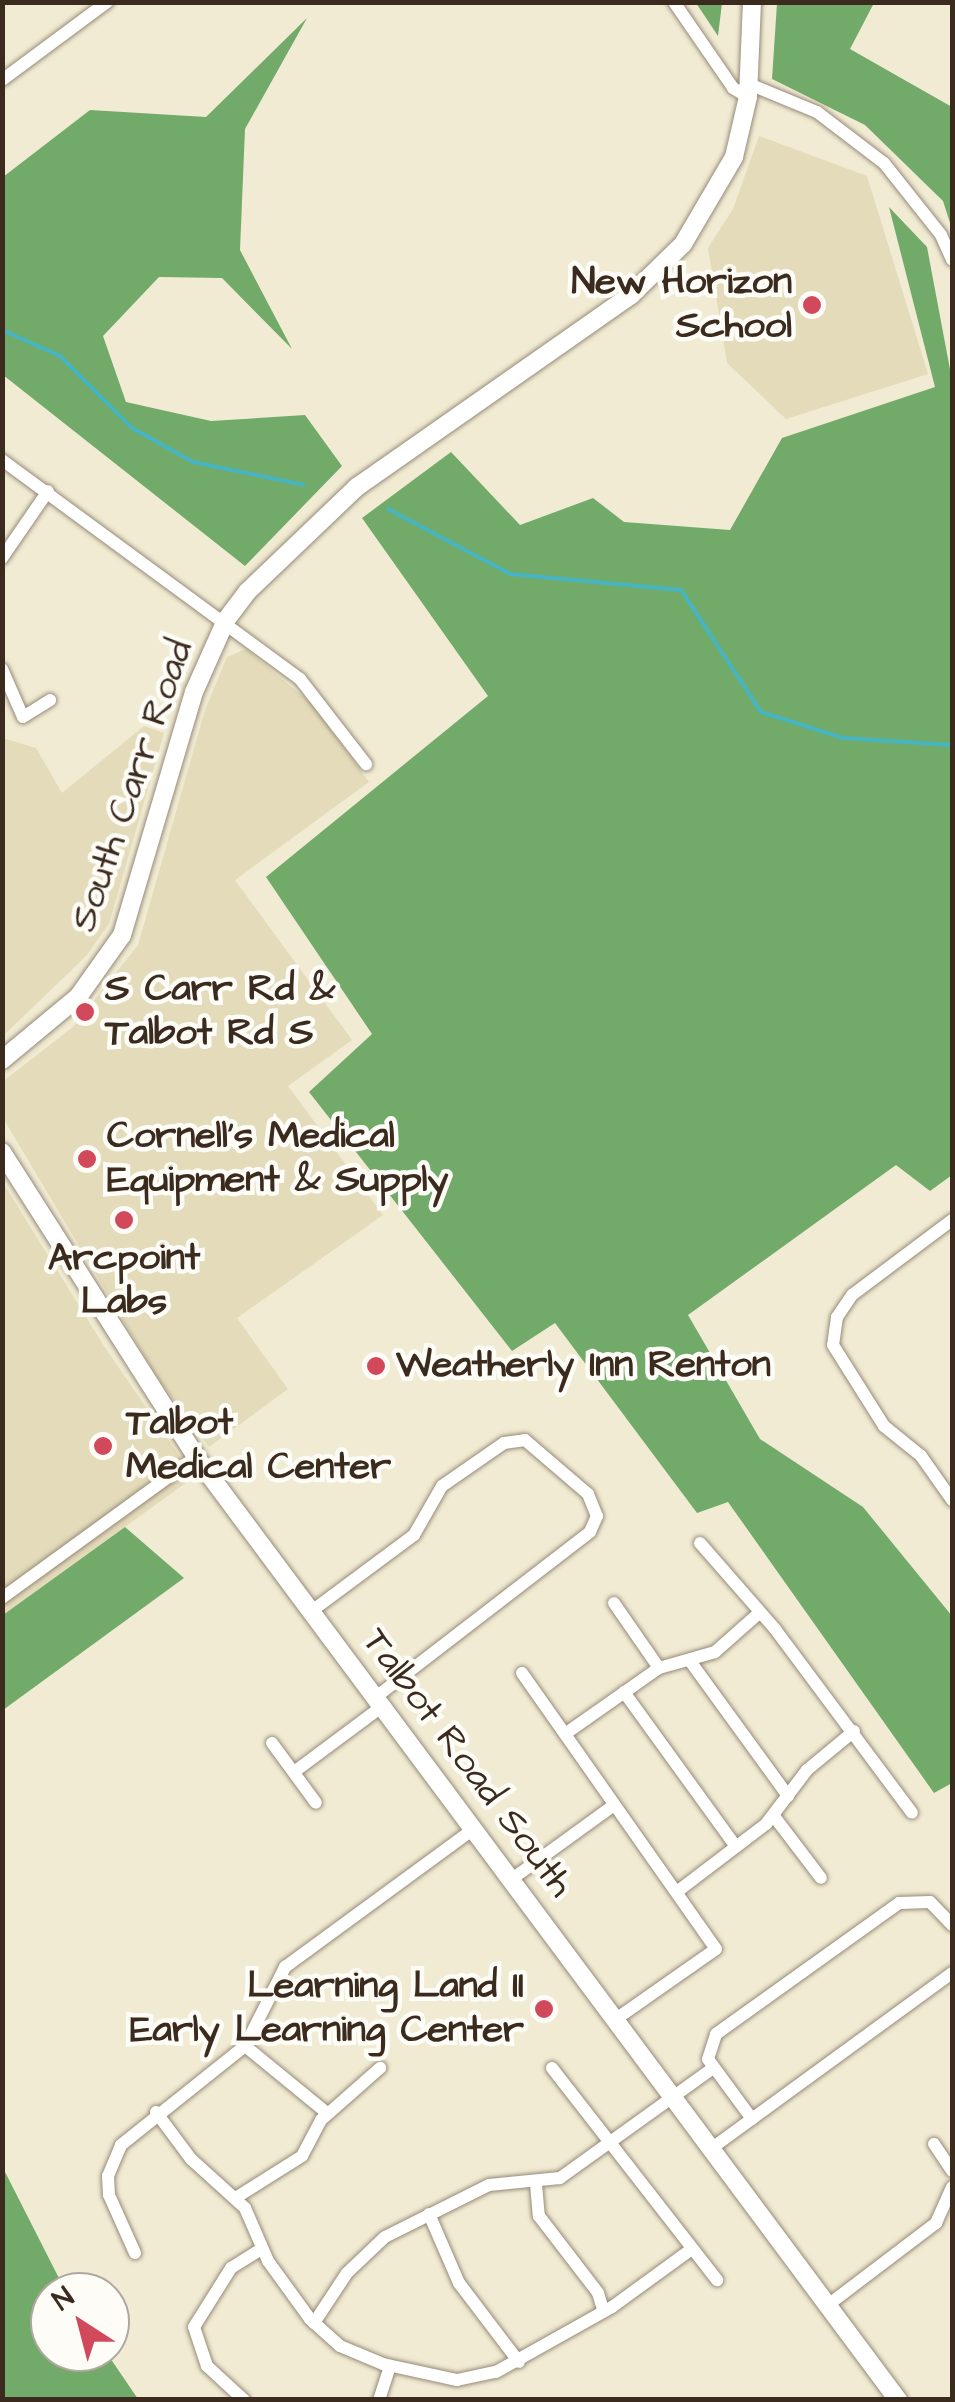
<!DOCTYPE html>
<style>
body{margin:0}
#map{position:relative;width:955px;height:2402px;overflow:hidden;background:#f1ebd3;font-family:"Architects Daughter",sans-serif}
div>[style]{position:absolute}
.built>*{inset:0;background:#e3dbba}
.forest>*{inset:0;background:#72ab69}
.stream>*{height:4px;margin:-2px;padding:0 2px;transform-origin:2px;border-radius:2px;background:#46b4c1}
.roads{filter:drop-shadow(0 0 2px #968a78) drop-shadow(0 0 2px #968a78)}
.street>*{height:12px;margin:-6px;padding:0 6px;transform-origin:6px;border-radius:6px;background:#fff}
.secondary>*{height:18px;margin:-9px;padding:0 9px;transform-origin:9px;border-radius:9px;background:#fff}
.dots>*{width:28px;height:28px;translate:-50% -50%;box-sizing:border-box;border:5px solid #fdfcf7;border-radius:50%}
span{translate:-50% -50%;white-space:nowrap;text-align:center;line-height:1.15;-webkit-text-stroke:9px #fdfcf7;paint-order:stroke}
.poi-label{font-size:38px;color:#3b2a1e;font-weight:700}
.right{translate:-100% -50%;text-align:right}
.left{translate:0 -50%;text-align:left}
.street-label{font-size:38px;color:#3b2a1e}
.frame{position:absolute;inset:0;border:5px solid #3b2a1e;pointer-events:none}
.north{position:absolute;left:30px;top:2272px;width:100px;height:100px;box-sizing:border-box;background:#fdfcf7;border:2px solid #afa8a0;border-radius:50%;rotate:324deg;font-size:28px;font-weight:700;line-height:40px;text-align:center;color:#3b2a1e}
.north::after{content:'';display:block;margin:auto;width:35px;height:45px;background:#d1495b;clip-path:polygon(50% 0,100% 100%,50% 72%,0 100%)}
</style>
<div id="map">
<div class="built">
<div style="clip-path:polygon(759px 136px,867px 176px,928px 374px,786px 419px,727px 363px,708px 248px,733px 209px)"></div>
<div style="clip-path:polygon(246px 649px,312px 704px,369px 782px,235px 880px,352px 1040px,288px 1086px,383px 1215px,237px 1318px,288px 1389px,209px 1447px,157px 1377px,3px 1118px,2px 1082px,73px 1027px,138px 945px,205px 710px,227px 657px)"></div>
<div style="clip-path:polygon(144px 726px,164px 733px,109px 924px,86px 956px,3px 1036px,3px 738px,36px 748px,62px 793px)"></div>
<div style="clip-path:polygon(2px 1181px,104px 1346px,194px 1477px,3px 1615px)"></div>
</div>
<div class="forest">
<div style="clip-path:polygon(696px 3px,722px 3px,718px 36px)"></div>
<div style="clip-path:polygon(777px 3px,874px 3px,850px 49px,952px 107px,952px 229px,943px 201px,865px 125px,772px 79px)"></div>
<div style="clip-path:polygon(307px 18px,245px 129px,240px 250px,292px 349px,222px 278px,159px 277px,103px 336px,126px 402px,211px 421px,305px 415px,342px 466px,245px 566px,3px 375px,3px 177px,90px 110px,206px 117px)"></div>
<div style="clip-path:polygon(889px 207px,927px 247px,952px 380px,952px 1175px,930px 1191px,896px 1165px,688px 1315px,760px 1439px,863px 1507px,952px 1616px,952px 1783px,934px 1793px,728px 1502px,697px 1513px,555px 1323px,512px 1351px,309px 1092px,372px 1034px,266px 877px,488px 696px,362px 518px,451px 452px,520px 525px,593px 498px,624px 522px,730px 530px,782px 438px,935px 387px)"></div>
<div style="clip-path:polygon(125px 1527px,184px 1578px,3px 1710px,3px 1615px)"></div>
<div style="clip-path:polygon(2px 2166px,66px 2292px,50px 2292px,50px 2352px,106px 2352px,138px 2399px,3px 2399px)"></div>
</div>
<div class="stream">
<div style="left:2px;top:330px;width:64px;rotate:24.1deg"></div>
<div style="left:60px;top:356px;width:102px;rotate:45deg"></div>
<div style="left:132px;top:428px;width:70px;rotate:29.1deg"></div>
<div style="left:193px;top:462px;width:113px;rotate:11.7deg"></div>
<div style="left:388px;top:509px;width:138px;rotate:28deg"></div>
<div style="left:510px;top:574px;width:172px;rotate:5.3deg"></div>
<div style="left:681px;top:590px;width:146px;rotate:56.7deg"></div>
<div style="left:761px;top:712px;width:86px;rotate:17.6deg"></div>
<div style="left:843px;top:738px;width:109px;rotate:3.7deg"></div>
</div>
<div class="roads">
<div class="street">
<div style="left:674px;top:2px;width:104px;rotate:55.5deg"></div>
<div style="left:733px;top:88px;width:17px;rotate:31deg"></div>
<div style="left:2px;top:80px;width:131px;rotate:-36.6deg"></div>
<div style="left:749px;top:84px;width:74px;rotate:22.4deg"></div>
<div style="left:817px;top:112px;width:84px;rotate:37.3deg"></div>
<div style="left:884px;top:163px;width:92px;rotate:51.6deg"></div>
<div style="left:941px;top:235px;width:27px;rotate:66deg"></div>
<div style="left:2px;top:460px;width:370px;rotate:36.3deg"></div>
<div style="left:300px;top:679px;width:108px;rotate:52.2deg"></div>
<div style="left:2px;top:558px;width:81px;rotate:-55.5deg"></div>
<div style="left:2px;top:669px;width:52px;rotate:66.4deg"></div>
<div style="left:23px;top:717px;width:32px;rotate:-32deg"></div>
<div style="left:952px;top:1220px;width:125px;rotate:143.1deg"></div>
<div style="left:852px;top:1295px;width:27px;rotate:124deg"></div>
<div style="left:837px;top:1317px;width:28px;rotate:98deg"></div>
<div style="left:833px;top:1345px;width:96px;rotate:57.8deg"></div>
<div style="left:884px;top:1426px;width:48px;rotate:39deg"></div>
<div style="left:921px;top:1456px;width:54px;rotate:54.8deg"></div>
<div style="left:700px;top:1543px;width:114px;rotate:48.9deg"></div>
<div style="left:775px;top:1629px;width:229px;rotate:53.3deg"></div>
<div style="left:2px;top:1598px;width:240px;rotate:-36deg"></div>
<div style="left:614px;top:1603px;width:79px;rotate:55.3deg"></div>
<div style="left:313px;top:1610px;width:126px;rotate:-36.6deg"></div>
<div style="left:414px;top:1535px;width:56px;rotate:-60.3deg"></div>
<div style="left:442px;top:1486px;width:75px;rotate:-34.7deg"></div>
<div style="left:504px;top:1443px;width:21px;rotate:-8deg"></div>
<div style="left:525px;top:1440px;width:83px;rotate:40.6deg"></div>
<div style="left:588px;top:1494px;width:24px;rotate:68deg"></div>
<div style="left:597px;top:1516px;width:17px;rotate:114deg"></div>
<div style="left:590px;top:1532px;width:269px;rotate:142.4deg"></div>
<div style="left:690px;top:1661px;width:167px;rotate:54deg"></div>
<div style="left:522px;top:1673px;width:337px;rotate:54.9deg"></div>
<div style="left:716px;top:1949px;width:122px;rotate:145deg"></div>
<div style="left:624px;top:1692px;width:191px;rotate:54.1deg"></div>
<div style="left:565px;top:1734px;width:115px;rotate:-35.1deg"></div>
<div style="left:659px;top:1668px;width:58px;rotate:-15.9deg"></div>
<div style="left:715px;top:1652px;width:57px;rotate:-41.5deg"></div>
<div style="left:272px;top:1743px;width:74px;rotate:53.7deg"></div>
<div style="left:294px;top:1772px;width:112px;rotate:-36.7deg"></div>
<div style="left:773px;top:1815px;width:79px;rotate:52.7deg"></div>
<div style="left:512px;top:1879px;width:125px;rotate:-35.9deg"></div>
<div style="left:678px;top:1891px;width:111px;rotate:-37.3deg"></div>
<div style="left:766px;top:1824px;width:68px;rotate:-52.8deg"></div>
<div style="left:807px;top:1770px;width:61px;rotate:-39.7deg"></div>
<div style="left:245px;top:2046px;width:106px;rotate:39.3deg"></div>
<div style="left:552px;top:2068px;width:269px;rotate:52.1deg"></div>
<div style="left:156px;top:2112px;width:59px;rotate:53.3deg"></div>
<div style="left:191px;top:2159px;width:73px;rotate:42.2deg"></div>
<div style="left:245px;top:2208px;width:58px;rotate:66.5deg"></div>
<div style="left:268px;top:2261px;width:72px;rotate:54.1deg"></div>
<div style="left:310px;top:2319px;width:40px;rotate:42deg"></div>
<div style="left:340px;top:2346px;width:47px;rotate:22.7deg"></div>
<div style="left:383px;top:2364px;width:76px;rotate:12.2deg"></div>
<div style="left:457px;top:2380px;width:40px;rotate:-12deg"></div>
<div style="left:496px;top:2372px;width:133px;rotate:-29.3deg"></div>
<div style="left:612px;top:2307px;width:95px;rotate:-36deg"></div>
<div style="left:752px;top:2119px;width:74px;rotate:-126.3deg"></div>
<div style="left:708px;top:2059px;width:26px;rotate:-72deg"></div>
<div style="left:716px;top:2034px;width:225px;rotate:-35.6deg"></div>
<div style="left:899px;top:1903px;width:31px;rotate:-2deg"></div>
<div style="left:930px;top:1902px;width:32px;rotate:46deg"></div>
<div style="left:934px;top:2144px;width:32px;rotate:56deg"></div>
<div style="left:712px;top:2148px;width:297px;rotate:-36.1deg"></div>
<div style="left:536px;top:2184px;width:32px;rotate:85deg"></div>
<div style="left:539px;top:2216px;width:97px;rotate:52.5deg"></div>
<div style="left:598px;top:2293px;width:17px;rotate:73deg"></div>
<div style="left:237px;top:2197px;width:77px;rotate:-32.2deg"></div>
<div style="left:302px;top:2156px;width:41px;rotate:-62.2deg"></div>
<div style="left:321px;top:2120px;width:79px;rotate:-41.4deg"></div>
<div style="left:429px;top:2214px;width:75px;rotate:66.5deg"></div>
<div style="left:459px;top:2283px;width:99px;rotate:52.8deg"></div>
<div style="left:135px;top:2253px;width:64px;rotate:-114.1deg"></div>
<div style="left:109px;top:2195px;width:19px;rotate:-93deg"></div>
<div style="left:108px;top:2176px;width:34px;rotate:-67deg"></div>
<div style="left:121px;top:2145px;width:159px;rotate:-38.6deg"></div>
<div style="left:245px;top:2046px;width:89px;rotate:-63.1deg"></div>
<div style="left:285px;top:1967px;width:235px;rotate:-36.2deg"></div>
<div style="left:828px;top:2305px;width:136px;rotate:-37.2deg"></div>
<div style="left:936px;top:2223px;width:39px;rotate:-66deg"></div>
<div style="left:314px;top:2323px;width:60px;rotate:-56.6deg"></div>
<div style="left:347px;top:2273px;width:52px;rotate:-43.5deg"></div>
<div style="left:385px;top:2237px;width:116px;rotate:-26.6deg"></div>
<div style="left:489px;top:2185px;width:71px;rotate:-5.6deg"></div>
<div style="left:560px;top:2178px;width:188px;rotate:-35.7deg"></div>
<div style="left:244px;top:2400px;width:50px;rotate:-137.4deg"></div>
<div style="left:207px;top:2366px;width:41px;rotate:-108.4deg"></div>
<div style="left:194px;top:2327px;width:70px;rotate:-57.9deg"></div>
<div style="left:231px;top:2268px;width:36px;rotate:-32deg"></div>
<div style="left:379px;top:2400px;width:36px;rotate:-72deg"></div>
</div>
<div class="secondary">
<div style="left:2px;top:1060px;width:99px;rotate:-39.7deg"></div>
<div style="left:78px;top:997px;width:76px;rotate:-54.6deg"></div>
<div style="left:122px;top:935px;width:253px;rotate:-73.5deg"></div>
<div style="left:194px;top:692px;width:79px;rotate:-66deg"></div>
<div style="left:226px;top:620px;width:36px;rotate:-53deg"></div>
<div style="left:248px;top:591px;width:151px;rotate:-43.7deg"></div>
<div style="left:357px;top:487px;width:335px;rotate:-35deg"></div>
<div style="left:631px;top:295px;width:73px;rotate:-44.4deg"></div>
<div style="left:683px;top:244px;width:101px;rotate:-59.6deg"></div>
<div style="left:734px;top:157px;width:62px;rotate:-76.9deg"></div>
<div style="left:748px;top:97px;width:95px;rotate:-87.6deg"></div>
<div style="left:2px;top:1152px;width:361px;rotate:57.5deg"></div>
<div style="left:196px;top:1457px;width:1176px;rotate:53.33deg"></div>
</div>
</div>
<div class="dots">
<div style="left:812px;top:305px;background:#d1495b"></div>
<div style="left:85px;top:1012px;background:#d1495b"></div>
<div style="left:87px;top:1159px;background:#d1495b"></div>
<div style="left:124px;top:1220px;background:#d1495b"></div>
<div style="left:376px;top:1366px;background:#d1495b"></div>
<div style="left:103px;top:1446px;background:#d1495b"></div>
<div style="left:544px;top:2009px;background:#d1495b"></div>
</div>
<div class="poi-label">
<span class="right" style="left:792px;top:305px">New Horizon<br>School</span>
<span class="left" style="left:105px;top:1012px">S Carr Rd &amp;<br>Talbot Rd S</span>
<span class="left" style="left:107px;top:1159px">Cornell's Medical<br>Equipment &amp; Supply</span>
<span style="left:124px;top:1281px">Arcpoint<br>Labs</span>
<span class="left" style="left:396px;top:1366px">Weatherly Inn Renton</span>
<span class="left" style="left:126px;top:1446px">Talbot<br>Medical Center</span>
<span class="right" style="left:524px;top:2009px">Learning Land II<br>Early Learning Center</span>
</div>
<div class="street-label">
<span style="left:133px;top:786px;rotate:-71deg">South Carr Road</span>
<span style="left:467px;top:1763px;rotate:53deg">Talbot Road South</span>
</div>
<div class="frame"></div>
<div class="north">N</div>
</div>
